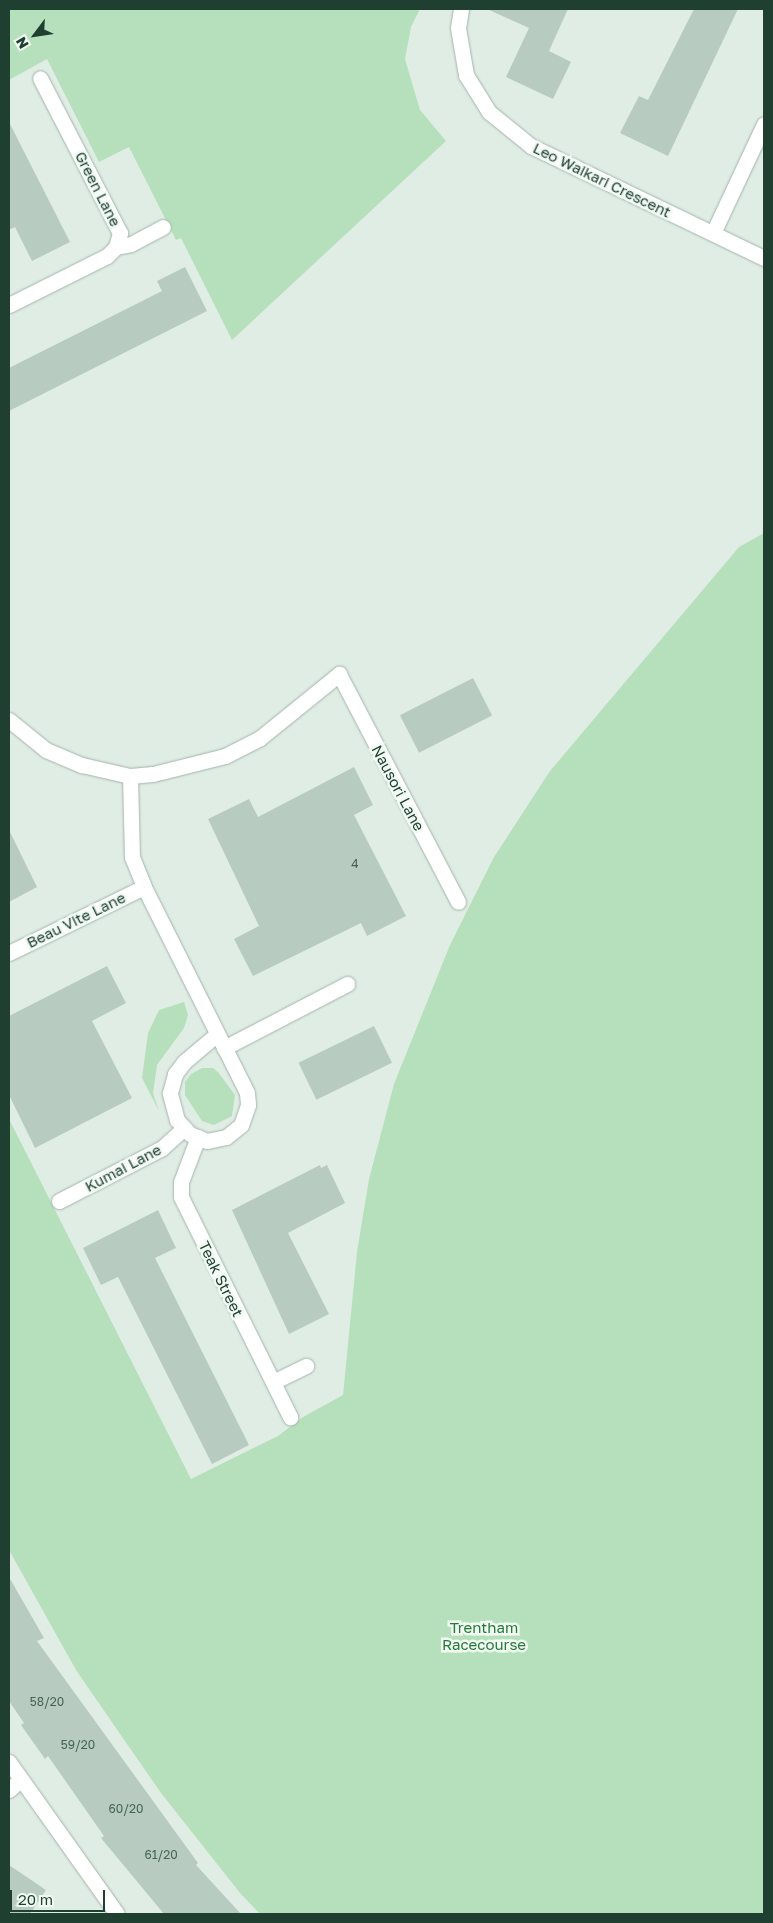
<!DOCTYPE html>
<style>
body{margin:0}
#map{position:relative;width:773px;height:1923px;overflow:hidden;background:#e0ede5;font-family:"Golos Text",sans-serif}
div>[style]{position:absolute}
.green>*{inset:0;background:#b6e0bb}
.building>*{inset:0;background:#b8cbc0;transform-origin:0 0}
.roads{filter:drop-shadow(0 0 1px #a2b5ab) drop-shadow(0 0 1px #a2b5ab)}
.minor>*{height:15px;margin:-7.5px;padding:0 7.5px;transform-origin:7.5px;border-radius:7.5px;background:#fff}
span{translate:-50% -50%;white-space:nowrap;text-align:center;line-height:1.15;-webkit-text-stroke:5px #f1f9f3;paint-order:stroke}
.number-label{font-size:12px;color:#456255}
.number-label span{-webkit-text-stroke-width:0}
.street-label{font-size:15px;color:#1f3f31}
.park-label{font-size:15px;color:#257a38}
.frame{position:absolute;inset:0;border:10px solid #1f3f31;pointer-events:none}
.north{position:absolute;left:10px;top:10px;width:50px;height:50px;-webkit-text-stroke:4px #f1f9f3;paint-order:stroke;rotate:239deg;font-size:14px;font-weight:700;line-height:20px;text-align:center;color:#1f3f31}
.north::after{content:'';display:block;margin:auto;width:18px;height:22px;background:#1f3f31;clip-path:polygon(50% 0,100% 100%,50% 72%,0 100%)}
.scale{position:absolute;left:10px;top:1890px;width:95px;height:22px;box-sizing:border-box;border:2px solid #1f3f31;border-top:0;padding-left:6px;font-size:15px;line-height:18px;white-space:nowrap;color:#1f3f31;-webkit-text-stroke:4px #f1f9f3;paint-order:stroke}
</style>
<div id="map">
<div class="green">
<div style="clip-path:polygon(9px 9px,420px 9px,411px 27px,405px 59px,420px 110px,446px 141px,232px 340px,181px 238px,176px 240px,129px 147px,99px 162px,47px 59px,9px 80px)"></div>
<div style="clip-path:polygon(764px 533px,764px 1914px,260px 1914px,240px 1893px,161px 1793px,118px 1731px,76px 1670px,9px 1550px,9px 1119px,191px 1479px,278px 1436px,303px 1417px,343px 1395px,357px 1252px,369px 1179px,394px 1084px,450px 945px,494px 857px,550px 771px,739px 547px)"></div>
<div style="clip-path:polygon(184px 1002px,188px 1015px,184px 1028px,157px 1065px,153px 1093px,159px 1111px,142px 1078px,148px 1033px,159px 1010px)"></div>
<div style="clip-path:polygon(202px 1068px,213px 1068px,218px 1072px,235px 1095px,232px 1116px,214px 1125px,202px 1121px,185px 1095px,185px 1082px,191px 1074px)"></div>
</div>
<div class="building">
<div style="clip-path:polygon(487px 9px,568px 9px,549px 51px,571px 62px,553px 99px,506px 77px,529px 28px)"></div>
<div style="clip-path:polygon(694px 9px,738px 9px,668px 156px,620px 133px,639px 96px,648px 100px)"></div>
<div style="clip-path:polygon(9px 122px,70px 242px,32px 261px,15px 227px,9px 230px)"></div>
<div style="clip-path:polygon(185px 267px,207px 311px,9px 411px,9px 368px,162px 291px,157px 281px)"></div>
<div style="left:473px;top:678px;width:42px;height:82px;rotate:63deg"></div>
<div style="clip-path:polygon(354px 767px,373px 805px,354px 815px,406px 916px,367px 936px,361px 923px,253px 976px,234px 939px,259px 926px,208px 819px,249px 799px,258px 817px)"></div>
<div style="clip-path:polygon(9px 830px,37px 887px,9px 902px)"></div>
<div style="clip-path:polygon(107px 966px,126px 1003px,92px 1021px,132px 1098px,35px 1148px,9px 1095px,9px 1016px)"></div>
<div style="left:374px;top:1026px;width:41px;height:84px;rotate:64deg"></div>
<div style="clip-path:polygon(320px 1165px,321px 1168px,327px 1165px,345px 1203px,288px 1233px,329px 1314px,289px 1334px,232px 1210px)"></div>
<div style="clip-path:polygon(158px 1210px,176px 1248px,155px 1258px,249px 1445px,212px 1464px,118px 1277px,101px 1285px,83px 1248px)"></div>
<div style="clip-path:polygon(9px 1577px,44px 1638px,37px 1641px,198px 1863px,196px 1865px,241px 1914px,164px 1914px,101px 1838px,104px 1836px,48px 1756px,45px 1759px,21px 1725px,24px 1723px,9px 1701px)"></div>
<div style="clip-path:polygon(9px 1865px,46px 1890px,30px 1914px,9px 1914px)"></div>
</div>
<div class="roads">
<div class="minor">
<div style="left:461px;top:9px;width:19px;rotate:99deg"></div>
<div style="left:458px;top:28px;width:48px;rotate:80.3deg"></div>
<div style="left:466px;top:75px;width:44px;rotate:58.1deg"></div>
<div style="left:489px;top:112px;width:54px;rotate:39deg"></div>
<div style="left:531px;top:146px;width:259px;rotate:25.7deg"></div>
<div style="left:713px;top:233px;width:120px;rotate:-64.9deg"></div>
<div style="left:116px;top:247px;width:15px;rotate:-11deg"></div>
<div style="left:131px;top:244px;width:36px;rotate:-28deg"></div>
<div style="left:9px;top:305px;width:110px;rotate:-26.6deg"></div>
<div style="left:107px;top:256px;width:13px;rotate:-45deg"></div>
<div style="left:116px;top:247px;width:15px;rotate:-74deg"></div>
<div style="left:120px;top:233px;width:174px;rotate:-117.3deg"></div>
<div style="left:9px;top:720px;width:48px;rotate:39deg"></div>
<div style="left:46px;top:750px;width:39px;rotate:23deg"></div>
<div style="left:82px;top:765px;width:49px;rotate:12.9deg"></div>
<div style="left:130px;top:776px;width:23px;rotate:-5deg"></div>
<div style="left:153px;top:774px;width:74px;rotate:-14deg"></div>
<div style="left:225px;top:756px;width:39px;rotate:-27deg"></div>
<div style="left:260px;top:738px;width:102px;rotate:-39deg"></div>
<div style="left:339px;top:674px;width:257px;rotate:62.4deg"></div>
<div style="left:130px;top:776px;width:81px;rotate:88.6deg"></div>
<div style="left:132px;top:857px;width:32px;rotate:68deg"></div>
<div style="left:144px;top:887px;width:230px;rotate:63.4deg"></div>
<div style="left:247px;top:1093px;width:12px;rotate:85deg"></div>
<div style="left:248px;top:1105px;width:21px;rotate:109deg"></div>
<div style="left:241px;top:1125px;width:19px;rotate:141deg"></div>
<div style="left:226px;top:1137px;width:19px;rotate:168deg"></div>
<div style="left:207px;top:1141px;width:18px;rotate:-158deg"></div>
<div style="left:190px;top:1134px;width:19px;rotate:-133deg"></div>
<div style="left:177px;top:1120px;width:28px;rotate:-105deg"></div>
<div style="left:170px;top:1093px;width:20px;rotate:-75deg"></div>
<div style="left:175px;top:1074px;width:15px;rotate:-53deg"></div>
<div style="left:184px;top:1062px;width:42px;rotate:-40.2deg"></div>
<div style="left:9px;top:953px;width:150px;rotate:-26.1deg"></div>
<div style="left:224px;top:1048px;width:139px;rotate:-27.5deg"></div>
<div style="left:198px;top:1137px;width:48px;rotate:110.7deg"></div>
<div style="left:181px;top:1182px;width:15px;rotate:90deg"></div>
<div style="left:181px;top:1197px;width:246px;rotate:63.6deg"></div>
<div style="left:59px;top:1201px;width:116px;rotate:-27.2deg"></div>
<div style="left:162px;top:1148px;width:30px;rotate:-42deg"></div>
<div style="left:273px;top:1382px;width:37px;rotate:-26deg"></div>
<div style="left:9px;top:1762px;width:186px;rotate:54.6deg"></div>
<div style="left:9px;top:1790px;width:15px;rotate:-42deg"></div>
</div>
</div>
<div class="number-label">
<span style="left:355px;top:864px">4</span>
<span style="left:47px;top:1702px">58/20</span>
<span style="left:78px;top:1745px">59/20</span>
<span style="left:126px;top:1809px">60/20</span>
<span style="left:161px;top:1855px">61/20</span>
</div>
<div class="street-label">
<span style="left:602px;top:180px;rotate:26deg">Leo Waikari Crescent</span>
<span style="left:98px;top:189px;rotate:63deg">Green Lane</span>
<span style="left:398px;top:788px;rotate:62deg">Nausori Lane</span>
<span style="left:76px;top:920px;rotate:-26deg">Beau Vite Lane</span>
<span style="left:123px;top:1168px;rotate:-28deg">Kumai Lane</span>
<span style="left:221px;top:1279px;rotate:64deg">Teak Street</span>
</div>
<div class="park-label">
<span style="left:484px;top:1636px">Trentham<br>Racecourse</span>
</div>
<div class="frame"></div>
<div class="north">N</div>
<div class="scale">20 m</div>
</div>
